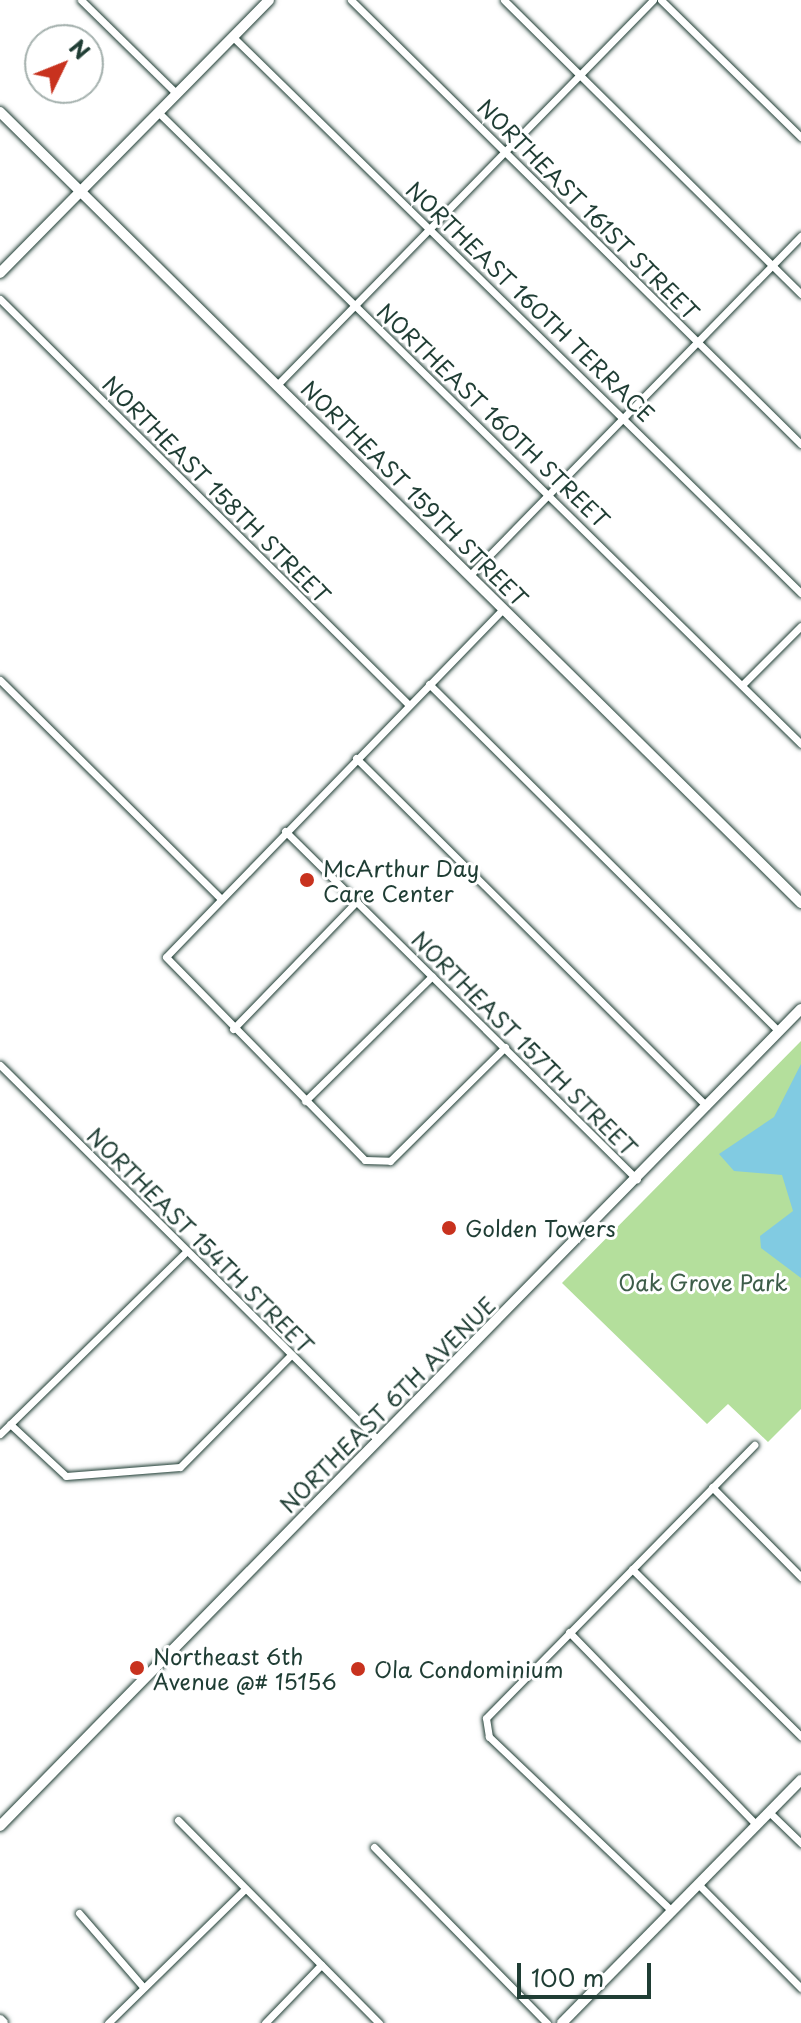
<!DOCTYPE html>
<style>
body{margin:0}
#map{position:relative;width:801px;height:2023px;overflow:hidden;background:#fff;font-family:"Playpen Sans",sans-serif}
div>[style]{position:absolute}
.green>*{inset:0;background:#b4df9c}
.water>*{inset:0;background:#81cbe2}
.roads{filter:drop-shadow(0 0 2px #1f3d34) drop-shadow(0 0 2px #1f3d34)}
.street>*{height:7px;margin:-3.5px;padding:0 3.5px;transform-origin:3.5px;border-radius:3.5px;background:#fff}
.secondary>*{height:10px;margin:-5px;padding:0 5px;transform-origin:5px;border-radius:5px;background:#fff}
.dots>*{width:22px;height:22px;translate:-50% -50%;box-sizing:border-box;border:4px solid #fff;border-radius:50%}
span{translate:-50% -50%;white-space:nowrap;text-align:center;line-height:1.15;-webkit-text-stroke:6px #fff;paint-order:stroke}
.street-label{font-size:22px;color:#1f3d34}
.poi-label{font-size:22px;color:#1f3d34}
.left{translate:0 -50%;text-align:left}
.park-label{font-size:22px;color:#3d5d49}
.north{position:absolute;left:24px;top:24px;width:80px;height:80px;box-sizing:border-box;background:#fff;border:2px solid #a5b1ae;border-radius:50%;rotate:47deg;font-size:22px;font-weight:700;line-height:32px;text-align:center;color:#1f3d34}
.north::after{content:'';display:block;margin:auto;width:28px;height:36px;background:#c8321e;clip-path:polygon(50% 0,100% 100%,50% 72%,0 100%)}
.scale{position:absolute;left:517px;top:1963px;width:134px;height:36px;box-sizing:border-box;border:4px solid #1f3d34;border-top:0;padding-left:10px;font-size:24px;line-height:28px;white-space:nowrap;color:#1f3d34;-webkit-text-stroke:6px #fff;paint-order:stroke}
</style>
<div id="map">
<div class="green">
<div style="clip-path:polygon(801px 1041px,801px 1409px,768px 1442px,728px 1404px,707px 1424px,562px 1283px)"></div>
</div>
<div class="water">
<div style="clip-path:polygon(801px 1064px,801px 1278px,761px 1248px,760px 1236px,793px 1211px,782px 1175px,734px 1171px,719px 1154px,774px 1117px)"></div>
</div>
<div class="roads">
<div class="street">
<div style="left:81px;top:0;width:134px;rotate:44.4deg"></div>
<div style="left:351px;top:0;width:632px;rotate:44.62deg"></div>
<div style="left:504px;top:0;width:418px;rotate:44.7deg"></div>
<div style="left:661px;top:0;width:196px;rotate:44.4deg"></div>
<div style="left:233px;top:37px;width:795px;rotate:44.39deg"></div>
<div style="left:159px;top:113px;width:900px;rotate:44.5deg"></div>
<div style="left:0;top:299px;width:576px;rotate:44.79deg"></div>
<div style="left:277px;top:385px;width:538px;rotate:-45.68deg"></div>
<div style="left:470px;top:575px;width:474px;rotate:-45.7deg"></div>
<div style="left:503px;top:609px;width:484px;rotate:134.1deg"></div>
<div style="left:166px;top:957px;width:284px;rotate:45.6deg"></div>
<div style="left:365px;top:1160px;width:25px;rotate:2deg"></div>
<div style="left:390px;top:1161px;width:162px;rotate:-44.7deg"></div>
<div style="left:0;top:680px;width:308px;rotate:44.7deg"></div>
<div style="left:429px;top:684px;width:493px;rotate:44.8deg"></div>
<div style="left:742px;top:685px;width:83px;rotate:-45deg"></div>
<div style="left:356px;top:758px;width:494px;rotate:44.8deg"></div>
<div style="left:285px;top:831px;width:495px;rotate:44.7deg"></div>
<div style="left:233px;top:1029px;width:178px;rotate:-45.9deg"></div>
<div style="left:0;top:1065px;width:532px;rotate:44.77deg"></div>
<div style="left:305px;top:1101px;width:178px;rotate:-44.5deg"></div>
<div style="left:10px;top:1424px;width:76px;rotate:42.9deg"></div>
<div style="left:66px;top:1476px;width:114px;rotate:-4.5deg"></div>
<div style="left:180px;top:1467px;width:158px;rotate:-45.3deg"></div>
<div style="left:0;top:1434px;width:260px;rotate:-44.4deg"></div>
<div style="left:712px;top:1487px;width:127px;rotate:45.3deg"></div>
<div style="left:632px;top:1569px;width:238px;rotate:44.7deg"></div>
<div style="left:569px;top:1632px;width:269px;rotate:45.8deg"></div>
<div style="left:769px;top:1812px;width:45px;rotate:44.1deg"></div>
<div style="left:178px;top:1820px;width:286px;rotate:45.3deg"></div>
<div style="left:374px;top:1847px;width:247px;rotate:45.5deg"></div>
<div style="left:699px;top:1885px;width:145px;rotate:45.3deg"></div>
<div style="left:672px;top:1911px;width:253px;rotate:-136.4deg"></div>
<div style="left:489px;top:1737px;width:19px;rotate:-99deg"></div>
<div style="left:486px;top:1718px;width:383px;rotate:-45.5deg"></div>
<div style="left:79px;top:1913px;width:98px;rotate:49.1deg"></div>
<div style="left:108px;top:2023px;width:192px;rotate:-44.4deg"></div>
<div style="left:265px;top:2023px;width:81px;rotate:-46deg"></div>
</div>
<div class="secondary">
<div style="left:0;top:112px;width:1126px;rotate:44.64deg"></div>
<div style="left:0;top:273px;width:383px;rotate:-45.4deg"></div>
<div style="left:0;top:1826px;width:1144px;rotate:-45.57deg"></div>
<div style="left:0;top:2020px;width:4px;rotate:45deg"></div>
<div style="left:562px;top:2023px;width:341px;rotate:-45.5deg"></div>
</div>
</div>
<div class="dots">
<div style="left:307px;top:880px;background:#c8321e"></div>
<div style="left:449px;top:1228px;background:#c8321e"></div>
<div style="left:137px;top:1668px;background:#c8321e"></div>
<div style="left:358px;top:1669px;background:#c8321e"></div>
</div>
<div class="street-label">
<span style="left:589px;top:209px;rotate:45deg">NORTHEAST 161ST STREET</span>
<span style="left:531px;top:301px;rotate:44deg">NORTHEAST 160TH TERRACE</span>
<span style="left:494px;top:415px;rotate:44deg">NORTHEAST 160TH STREET</span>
<span style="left:217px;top:489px;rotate:45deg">NORTHEAST 158TH STREET</span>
<span style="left:415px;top:493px;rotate:45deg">NORTHEAST 159TH STREET</span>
<span style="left:525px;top:1043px;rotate:45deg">NORTHEAST 157TH STREET</span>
<span style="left:201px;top:1240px;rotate:45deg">NORTHEAST 154TH STREET</span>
<span style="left:387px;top:1404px;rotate:-45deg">NORTHEAST 6TH AVENUE</span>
</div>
<div class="poi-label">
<span class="left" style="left:323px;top:880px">McArthur Day<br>Care Center</span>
<span class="left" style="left:465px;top:1228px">Golden Towers</span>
<span class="left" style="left:153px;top:1668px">Northeast 6th<br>Avenue @# 15156</span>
<span class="left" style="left:374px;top:1669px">Ola Condominium</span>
</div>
<div class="park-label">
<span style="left:703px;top:1282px">Oak Grove Park</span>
</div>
<div class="north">N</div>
<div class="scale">100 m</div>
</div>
